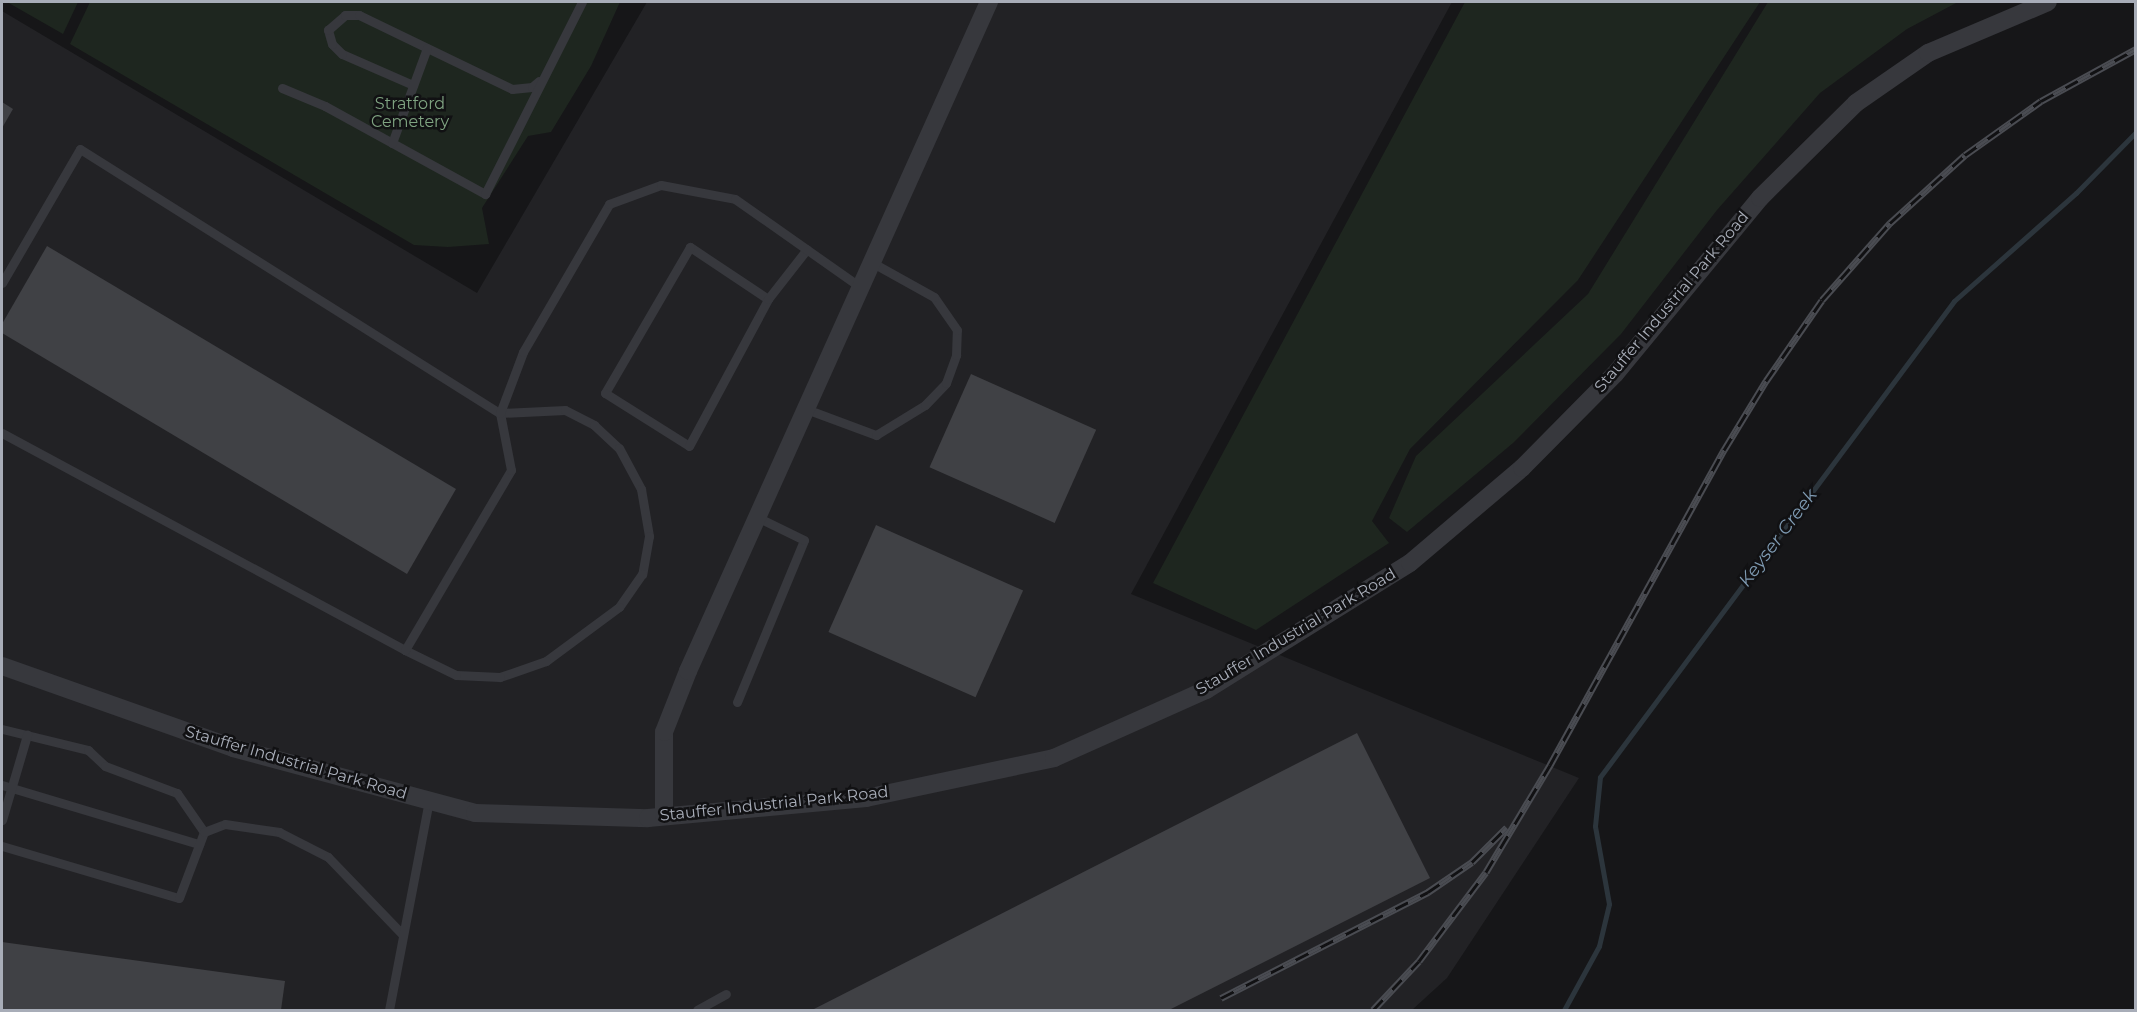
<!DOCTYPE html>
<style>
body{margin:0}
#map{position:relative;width:2137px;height:1012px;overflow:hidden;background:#161618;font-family:Montserrat,sans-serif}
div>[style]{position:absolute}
.built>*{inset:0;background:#222225}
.green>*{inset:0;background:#1e261f}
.stream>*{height:5px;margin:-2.5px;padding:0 2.5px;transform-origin:2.5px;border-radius:2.5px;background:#2c353c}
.building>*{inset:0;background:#404145;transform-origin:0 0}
.service>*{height:9px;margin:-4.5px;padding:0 4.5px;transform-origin:4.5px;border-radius:4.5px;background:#37383d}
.minor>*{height:18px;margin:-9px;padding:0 9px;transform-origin:9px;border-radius:9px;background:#37383d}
.rail>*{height:7px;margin-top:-3.5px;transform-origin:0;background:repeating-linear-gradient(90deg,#111113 0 14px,#4a4c52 0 28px);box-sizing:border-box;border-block:2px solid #4a4c52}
span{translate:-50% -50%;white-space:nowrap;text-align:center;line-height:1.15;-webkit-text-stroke:5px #111113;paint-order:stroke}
.park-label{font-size:16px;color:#7fa381}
.street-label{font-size:16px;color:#a8adb8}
.water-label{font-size:18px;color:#7f9bb3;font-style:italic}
.frame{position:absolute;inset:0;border:3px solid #a8adb8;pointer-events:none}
</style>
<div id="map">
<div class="built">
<div style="clip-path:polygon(647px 2px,1452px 2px,1131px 594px,1579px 778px,1447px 978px,1412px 1010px,2px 1010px,2px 11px,477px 293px)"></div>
</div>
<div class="green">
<div style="clip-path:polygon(7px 2px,78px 2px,63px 34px)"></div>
<div style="clip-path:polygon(90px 2px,620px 2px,591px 66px,551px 132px,528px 136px,482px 208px,489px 244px,448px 247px,414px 245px,70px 44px)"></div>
<div style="clip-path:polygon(1465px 2px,1760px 2px,1578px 280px,1410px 449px,1372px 521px,1389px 543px,1256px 630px,1153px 583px)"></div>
<div style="clip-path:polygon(1768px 2px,1958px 2px,1907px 29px,1820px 93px,1717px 210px,1621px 334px,1513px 443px,1407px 532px,1389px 518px,1416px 456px,1588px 294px)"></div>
</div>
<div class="stream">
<div style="left:1564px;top:1010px;width:73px;rotate:-61.3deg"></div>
<div style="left:1599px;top:946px;width:43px;rotate:-76.6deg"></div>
<div style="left:1609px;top:904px;width:79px;rotate:-100.2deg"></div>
<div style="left:1595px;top:826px;width:49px;rotate:-84.2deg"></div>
<div style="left:1600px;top:777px;width:593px;rotate:-53.36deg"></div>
<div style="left:1954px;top:301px;width:163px;rotate:-41.5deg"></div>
<div style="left:2076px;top:193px;width:86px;rotate:-45.5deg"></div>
</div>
<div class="building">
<div style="clip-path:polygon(2px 102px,13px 109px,2px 128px)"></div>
<div style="clip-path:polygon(47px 246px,456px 489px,407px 574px,2px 333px,2px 324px)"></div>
<div style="left:971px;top:374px;width:137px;height:102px;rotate:24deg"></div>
<div style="left:876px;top:525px;width:161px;height:117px;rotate:24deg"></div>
<div style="clip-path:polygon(1357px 733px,1430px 878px,1169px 1010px,812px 1010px)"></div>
<div style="clip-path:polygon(2px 942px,285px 981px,281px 1010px,2px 1010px)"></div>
</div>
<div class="service">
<div style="left:413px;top:85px;width:77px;rotate:-156.4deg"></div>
<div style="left:342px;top:54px;width:14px;rotate:-135deg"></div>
<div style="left:332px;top:44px;width:15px;rotate:-106deg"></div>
<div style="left:328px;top:30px;width:23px;rotate:-41deg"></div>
<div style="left:345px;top:15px;width:14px"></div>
<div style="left:359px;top:15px;width:170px;rotate:25.8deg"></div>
<div style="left:512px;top:89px;width:20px;rotate:-6deg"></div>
<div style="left:532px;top:87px;width:9px;rotate:-41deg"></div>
<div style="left:282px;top:88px;width:47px;rotate:22.7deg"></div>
<div style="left:325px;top:106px;width:183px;rotate:28.8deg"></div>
<div style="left:485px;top:194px;width:215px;rotate:-63.2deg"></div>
<div style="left:392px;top:143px;width:101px;rotate:-69.8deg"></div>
<div style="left:2px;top:283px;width:155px;rotate:-59.8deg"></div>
<div style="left:80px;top:149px;width:496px;rotate:32.2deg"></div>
<div style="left:500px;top:413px;width:65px;rotate:-2.6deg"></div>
<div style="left:565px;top:410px;width:33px;rotate:27deg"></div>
<div style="left:594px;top:425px;width:34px;rotate:43deg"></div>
<div style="left:619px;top:448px;width:47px;rotate:61.8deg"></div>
<div style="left:641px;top:489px;width:48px;rotate:80.3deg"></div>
<div style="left:649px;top:536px;width:39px;rotate:100deg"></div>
<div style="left:642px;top:574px;width:40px;rotate:124.9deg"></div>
<div style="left:619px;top:607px;width:91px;rotate:143.5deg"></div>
<div style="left:546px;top:661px;width:49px;rotate:160.8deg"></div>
<div style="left:500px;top:677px;width:44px;rotate:-177.4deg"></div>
<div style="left:456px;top:675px;width:57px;rotate:-153.9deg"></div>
<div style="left:768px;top:299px;width:94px;rotate:-146.3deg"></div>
<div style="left:690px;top:247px;width:169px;rotate:120.2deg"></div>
<div style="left:605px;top:393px;width:99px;rotate:32.2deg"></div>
<div style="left:689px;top:446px;width:167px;rotate:-61.7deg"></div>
<div style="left:768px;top:299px;width:63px;rotate:-52deg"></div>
<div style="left:806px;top:409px;width:75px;rotate:20.4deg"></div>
<div style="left:876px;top:435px;width:57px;rotate:-31.5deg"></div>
<div style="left:925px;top:405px;width:30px;rotate:-46deg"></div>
<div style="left:946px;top:383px;width:30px;rotate:-70deg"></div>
<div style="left:956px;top:355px;width:25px;rotate:-88deg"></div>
<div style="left:957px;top:330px;width:40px;rotate:-124.9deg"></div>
<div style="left:934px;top:297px;width:72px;rotate:-150.9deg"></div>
<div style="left:2px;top:433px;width:458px;rotate:28.3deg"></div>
<div style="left:405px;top:650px;width:209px;rotate:-59.5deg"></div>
<div style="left:511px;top:470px;width:58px;rotate:-100.9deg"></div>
<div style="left:500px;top:413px;width:65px;rotate:-69.3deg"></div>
<div style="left:523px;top:352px;width:171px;rotate:-59.8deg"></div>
<div style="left:609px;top:204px;width:55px;rotate:-20.1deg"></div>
<div style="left:661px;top:185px;width:75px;rotate:10.7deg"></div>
<div style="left:735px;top:199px;width:153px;rotate:35.1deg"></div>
<div style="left:737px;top:702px;width:175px;rotate:-67.5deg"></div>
<div style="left:804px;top:540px;width:52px;rotate:-153.9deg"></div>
<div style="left:2px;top:729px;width:89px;rotate:13.7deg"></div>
<div style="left:88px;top:750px;width:23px;rotate:43deg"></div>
<div style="left:105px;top:766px;width:77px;rotate:20.6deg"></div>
<div style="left:177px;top:793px;width:47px;rotate:55.3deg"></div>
<div style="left:2px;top:785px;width:206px;rotate:16.7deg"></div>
<div style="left:2px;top:820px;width:89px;rotate:-73.6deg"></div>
<div style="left:2px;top:846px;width:184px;rotate:16.4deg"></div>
<div style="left:179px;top:898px;width:71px;rotate:-69.3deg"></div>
<div style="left:204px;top:832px;width:22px;rotate:-21deg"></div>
<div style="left:225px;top:824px;width:55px;rotate:8.4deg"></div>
<div style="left:279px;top:832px;width:55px;rotate:27deg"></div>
<div style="left:328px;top:857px;width:108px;rotate:46.1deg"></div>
<div style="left:389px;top:1010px;width:213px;rotate:-79.2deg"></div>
<div style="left:697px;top:1010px;width:33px;rotate:-29deg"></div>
</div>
<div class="minor">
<div style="left:2px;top:666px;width:245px;rotate:19.5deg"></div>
<div style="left:233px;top:748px;width:251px;rotate:15deg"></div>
<div style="left:475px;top:813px;width:173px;rotate:1.7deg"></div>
<div style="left:648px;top:818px;width:219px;rotate:-5.2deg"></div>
<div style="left:866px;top:798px;width:192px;rotate:-12deg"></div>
<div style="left:1054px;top:758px;width:167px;rotate:-24.1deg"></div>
<div style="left:1206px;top:690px;width:240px;rotate:-31.9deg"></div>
<div style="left:1410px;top:563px;width:147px;rotate:-40.3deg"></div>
<div style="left:1522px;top:468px;width:132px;rotate:-45.3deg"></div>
<div style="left:1615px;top:374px;width:228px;rotate:-50.5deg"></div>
<div style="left:1760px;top:198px;width:135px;rotate:-44.7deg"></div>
<div style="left:1856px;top:103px;width:88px;rotate:-34.8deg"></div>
<div style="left:1928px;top:53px;width:130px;rotate:-23deg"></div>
<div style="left:664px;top:816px;width:84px;rotate:-90deg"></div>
<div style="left:664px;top:732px;width:66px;rotate:-68.5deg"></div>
<div style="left:688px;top:671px;width:734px;rotate:-65.78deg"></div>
</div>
<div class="rail">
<div style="left:1221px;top:998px;width:233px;rotate:-27.1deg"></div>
<div style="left:1428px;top:892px;width:53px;rotate:-34.3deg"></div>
<div style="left:1472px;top:862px;width:49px;rotate:-45deg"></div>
<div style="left:1373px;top:1010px;width:67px;rotate:-46.8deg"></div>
<div style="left:1419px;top:961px;width:111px;rotate:-53deg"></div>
<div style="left:1486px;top:872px;width:125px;rotate:-59.1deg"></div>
<div style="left:1550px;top:765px;width:360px;rotate:-61.1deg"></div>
<div style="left:1724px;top:450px;width:81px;rotate:-58.7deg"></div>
<div style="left:1766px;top:381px;width:98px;rotate:-55.3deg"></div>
<div style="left:1822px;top:300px;width:103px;rotate:-48.6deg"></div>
<div style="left:1890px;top:223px;width:101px;rotate:-42.2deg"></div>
<div style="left:1965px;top:155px;width:93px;rotate:-35.4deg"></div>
<div style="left:2041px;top:101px;width:108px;rotate:-28.7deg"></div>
</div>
<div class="park-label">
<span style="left:410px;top:113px">Stratford<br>Cemetery</span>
</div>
<div class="street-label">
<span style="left:1672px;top:302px;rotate:-50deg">Stauffer Industrial Park Road</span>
<span style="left:1296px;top:632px;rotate:-31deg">Stauffer Industrial Park Road</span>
<span style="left:296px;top:763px;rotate:16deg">Stauffer Industrial Park Road</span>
<span style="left:774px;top:804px;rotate:-6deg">Stauffer Industrial Park Road</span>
</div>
<div class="water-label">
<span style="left:1778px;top:538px;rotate:-53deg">Keyser Creek</span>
</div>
<div class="frame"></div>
</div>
